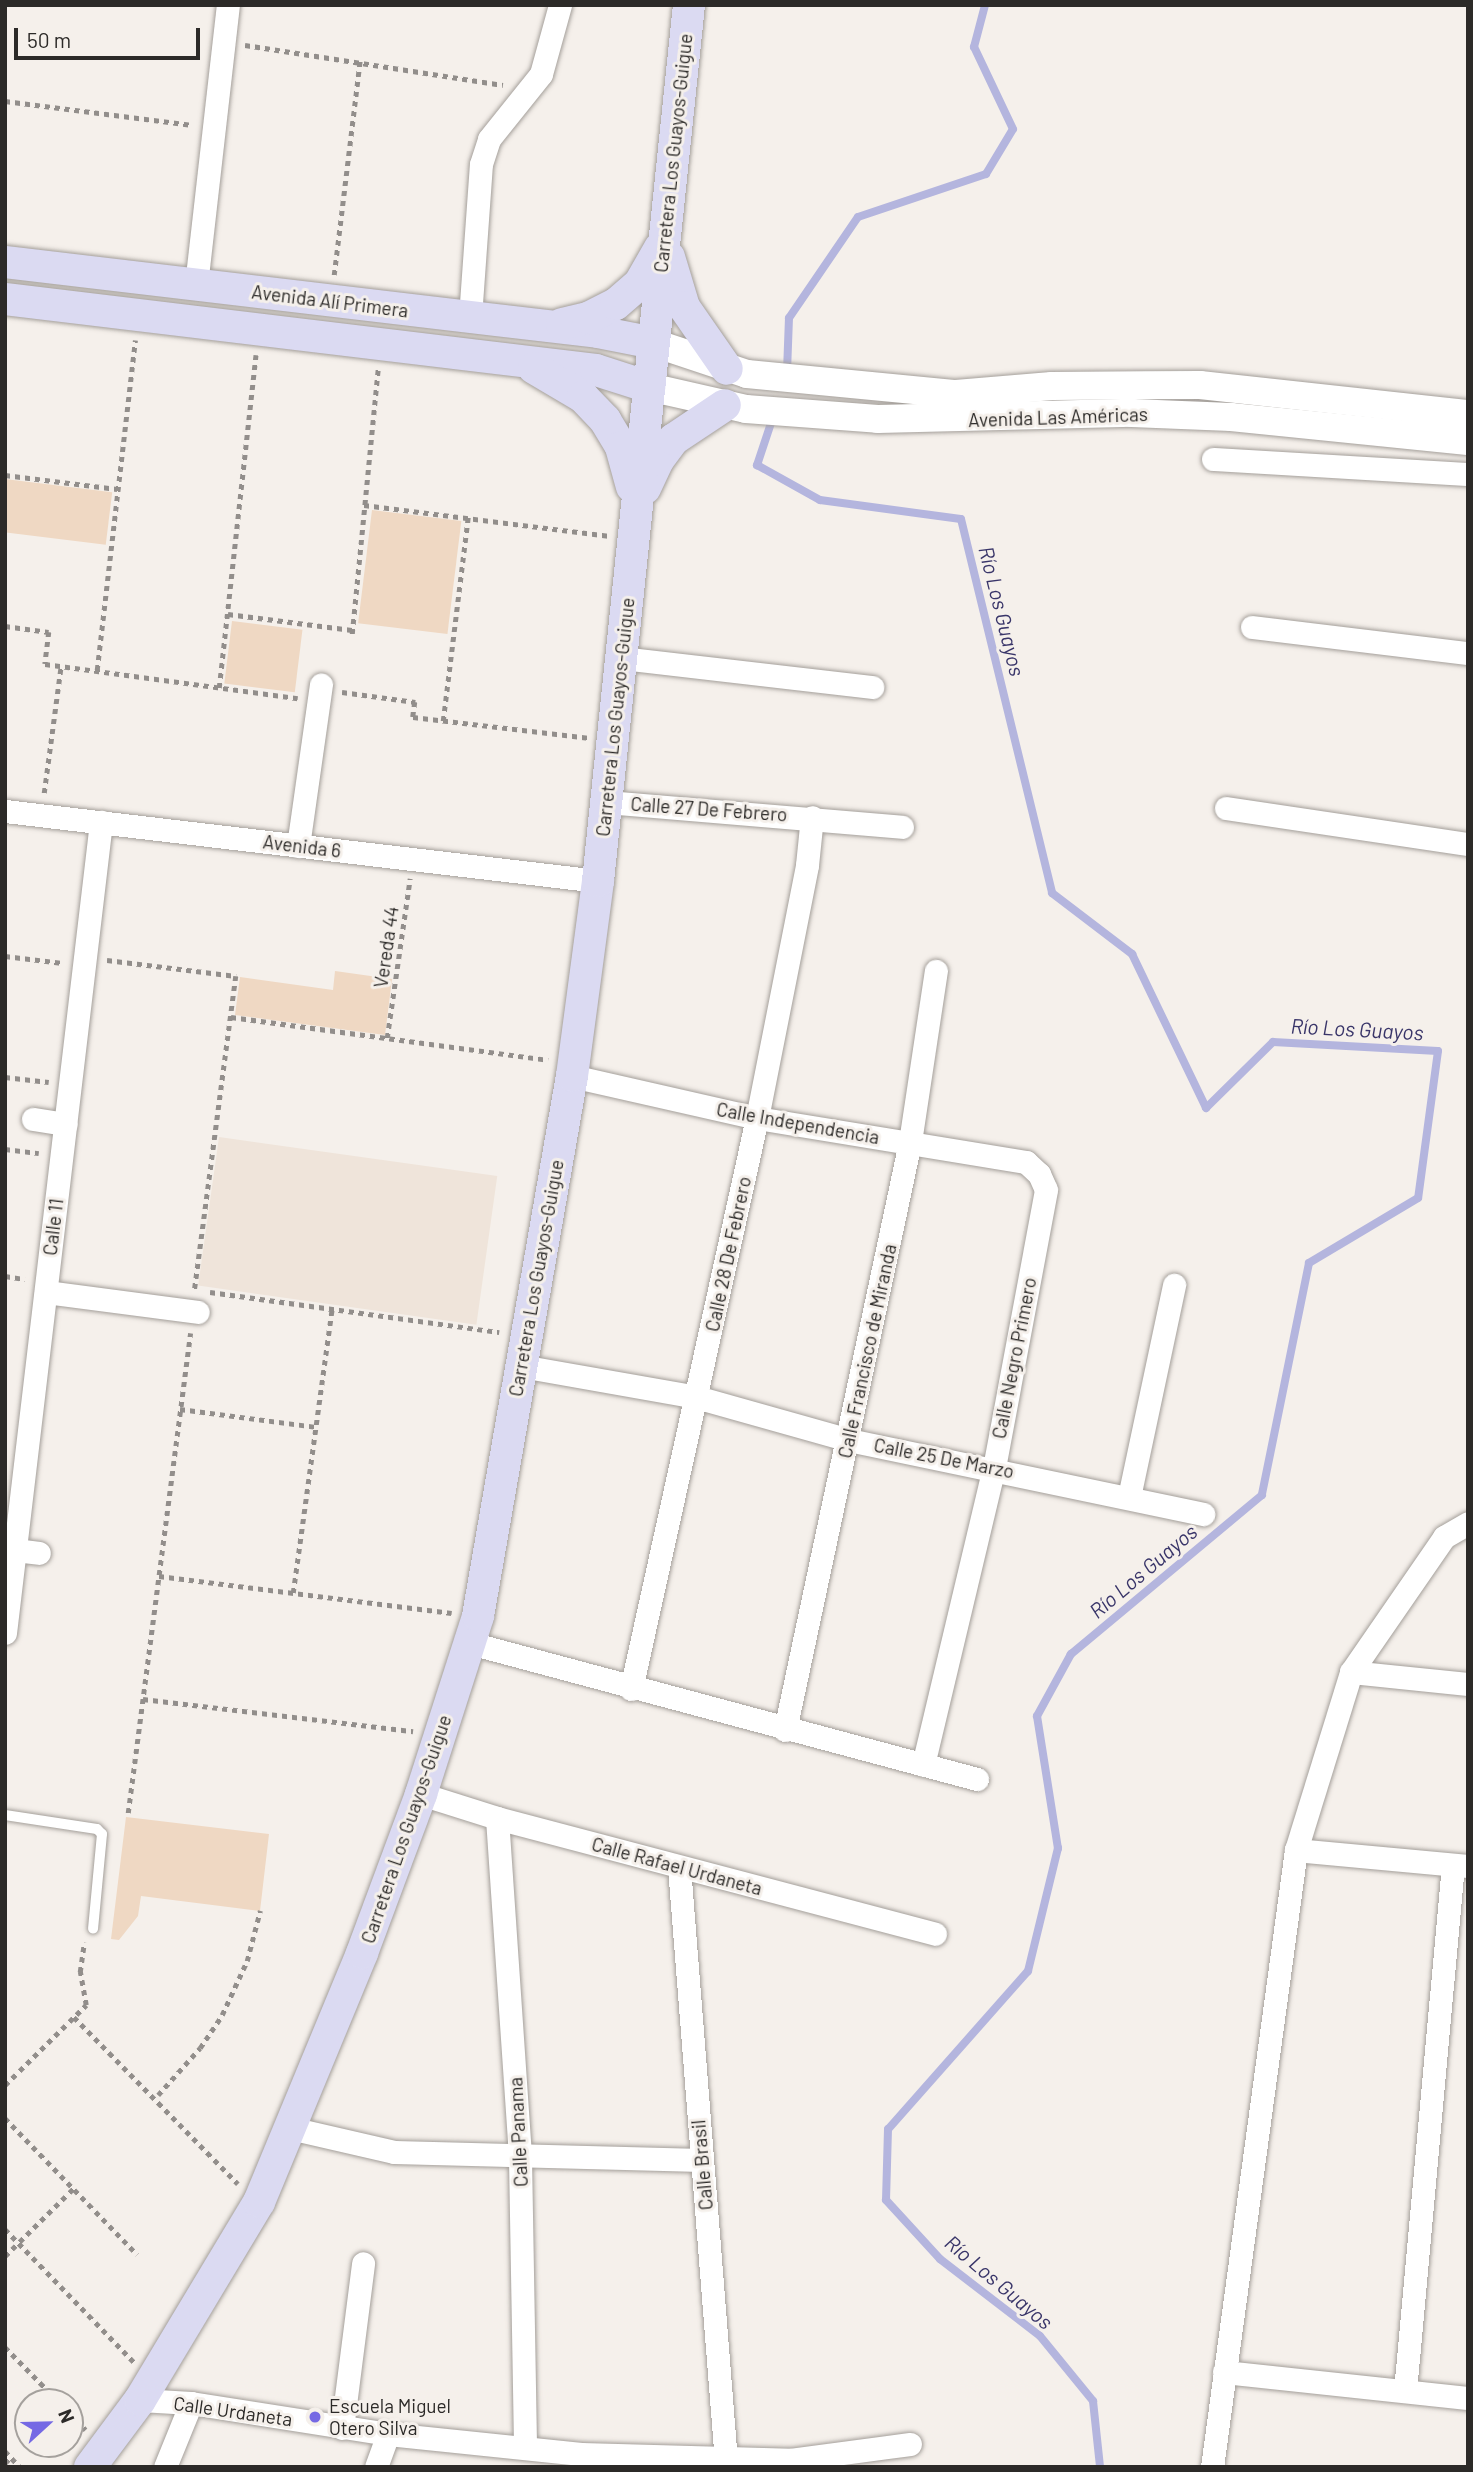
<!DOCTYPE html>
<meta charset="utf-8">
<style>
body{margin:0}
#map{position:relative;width:1473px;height:2472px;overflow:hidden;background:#f5f0eb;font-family:Barlow,sans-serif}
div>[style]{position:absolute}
.built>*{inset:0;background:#efe4da;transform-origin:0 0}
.green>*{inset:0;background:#efd8c3;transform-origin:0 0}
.stream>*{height:8px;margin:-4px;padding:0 4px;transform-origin:4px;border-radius:4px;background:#b4b5de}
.path>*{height:4.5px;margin-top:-2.25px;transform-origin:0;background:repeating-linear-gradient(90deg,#928e8b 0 5px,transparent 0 10px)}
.roads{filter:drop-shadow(0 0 2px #a49f9a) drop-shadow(0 0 2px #a49f9a)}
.service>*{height:10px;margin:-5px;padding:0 5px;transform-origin:5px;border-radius:5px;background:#fff}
.minor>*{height:23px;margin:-11.5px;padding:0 11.5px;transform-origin:11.5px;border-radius:11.5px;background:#fff}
.tertiary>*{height:28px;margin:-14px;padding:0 14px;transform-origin:14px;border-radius:14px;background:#fff}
.secondary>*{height:32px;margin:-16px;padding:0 16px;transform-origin:16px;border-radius:16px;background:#dbdaf2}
.dots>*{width:19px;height:19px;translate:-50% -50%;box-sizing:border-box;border:4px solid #f5f0eb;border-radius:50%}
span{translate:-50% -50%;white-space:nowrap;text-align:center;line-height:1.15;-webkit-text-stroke:6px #f5f0eb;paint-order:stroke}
.street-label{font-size:19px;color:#2c2a28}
.poi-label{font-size:19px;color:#2c2a28}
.left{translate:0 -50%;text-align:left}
.water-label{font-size:21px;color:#393569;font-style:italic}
.frame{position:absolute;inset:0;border:7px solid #2c2a28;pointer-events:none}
.north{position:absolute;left:14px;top:2388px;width:70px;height:70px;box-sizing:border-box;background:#f5f0eb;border:2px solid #a5a19d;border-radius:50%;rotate:68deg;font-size:19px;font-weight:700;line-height:28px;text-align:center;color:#2c2a28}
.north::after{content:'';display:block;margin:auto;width:24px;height:32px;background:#7569e4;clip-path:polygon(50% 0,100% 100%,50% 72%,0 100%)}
.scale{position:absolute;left:14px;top:28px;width:186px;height:32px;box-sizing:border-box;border:4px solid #2c2a28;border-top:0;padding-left:9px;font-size:21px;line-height:24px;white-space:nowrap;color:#2c2a28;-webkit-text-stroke:5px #f5f0eb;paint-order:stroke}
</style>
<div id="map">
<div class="built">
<div style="left:219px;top:1137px;width:281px;height:150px;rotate:8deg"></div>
</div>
<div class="green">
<div style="left:5px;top:479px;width:108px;height:53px;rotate:7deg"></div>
<div style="left:372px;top:510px;width:90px;height:114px;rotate:7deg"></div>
<div style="left:232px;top:621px;width:71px;height:63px;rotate:7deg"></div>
<div style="clip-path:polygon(335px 971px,392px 979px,385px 1035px,235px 1015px,240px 977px,333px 990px)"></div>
<div style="clip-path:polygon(126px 1817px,269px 1834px,260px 1911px,141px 1896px,138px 1916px,119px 1940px,111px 1939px)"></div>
</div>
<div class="stream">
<div style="left:787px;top:372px;width:54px;rotate:-87.9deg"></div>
<div style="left:789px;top:318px;width:122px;rotate:-55.7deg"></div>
<div style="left:858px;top:217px;width:135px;rotate:-18.6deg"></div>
<div style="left:986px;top:174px;width:52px;rotate:-59deg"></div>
<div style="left:1013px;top:129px;width:91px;rotate:-115.4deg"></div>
<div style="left:974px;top:47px;width:43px;rotate:-75.3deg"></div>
<div style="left:773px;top:417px;width:51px;rotate:108.4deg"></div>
<div style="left:757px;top:465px;width:72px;rotate:29.1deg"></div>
<div style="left:820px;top:500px;width:142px;rotate:7.7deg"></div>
<div style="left:961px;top:519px;width:385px;rotate:76.3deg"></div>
<div style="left:1052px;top:893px;width:101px;rotate:37.3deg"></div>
<div style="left:1132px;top:954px;width:171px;rotate:64.3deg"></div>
<div style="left:1206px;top:1108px;width:94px;rotate:-44.6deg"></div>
<div style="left:1273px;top:1042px;width:165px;rotate:3.1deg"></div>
<div style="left:1438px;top:1051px;width:148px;rotate:97.7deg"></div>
<div style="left:1418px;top:1198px;width:127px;rotate:149.2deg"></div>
<div style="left:1309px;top:1263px;width:237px;rotate:101.5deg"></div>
<div style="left:1262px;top:1495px;width:249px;rotate:140.2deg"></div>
<div style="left:1071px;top:1654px;width:71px;rotate:118.7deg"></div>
<div style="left:1037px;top:1716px;width:134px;rotate:81deg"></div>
<div style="left:1058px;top:1848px;width:127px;rotate:103.7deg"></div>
<div style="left:1028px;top:1971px;width:211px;rotate:131.5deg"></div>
<div style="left:888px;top:2129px;width:71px;rotate:91.6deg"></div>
<div style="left:886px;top:2200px;width:80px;rotate:47.5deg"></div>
<div style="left:940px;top:2259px;width:126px;rotate:37.6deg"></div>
<div style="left:1040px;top:2336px;width:84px;rotate:50.8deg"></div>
<div style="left:1093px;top:2401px;width:66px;rotate:83.9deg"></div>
</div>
<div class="path">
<div style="left:245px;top:45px;width:261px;rotate:8.8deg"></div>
<div style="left:5px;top:101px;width:189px;rotate:7.3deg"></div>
<div style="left:334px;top:275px;width:216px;rotate:-83.1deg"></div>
<div style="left:5px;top:475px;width:113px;rotate:7.1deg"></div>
<div style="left:364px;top:505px;width:246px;rotate:7.2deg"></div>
<div style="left:228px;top:614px;width:125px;rotate:7.4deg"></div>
<div style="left:5px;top:626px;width:44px;rotate:7.8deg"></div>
<div style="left:49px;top:632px;width:32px;rotate:97deg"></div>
<div style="left:45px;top:664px;width:255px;rotate:7.7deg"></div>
<div style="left:352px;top:634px;width:266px;rotate:-84.4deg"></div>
<div style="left:97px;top:670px;width:332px;rotate:-83.4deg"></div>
<div style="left:219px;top:688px;width:335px;rotate:-83.7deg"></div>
<div style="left:342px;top:692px;width:74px;rotate:7.8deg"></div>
<div style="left:415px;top:702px;width:15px;rotate:98deg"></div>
<div style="left:413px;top:717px;width:176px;rotate:6.8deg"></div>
<div style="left:443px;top:721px;width:205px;rotate:-83deg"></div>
<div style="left:44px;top:793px;width:128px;rotate:-82.4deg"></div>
<div style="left:5px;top:956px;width:58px;rotate:6.9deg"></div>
<div style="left:107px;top:960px;width:130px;rotate:7.1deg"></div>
<div style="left:236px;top:976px;width:316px;rotate:97.5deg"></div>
<div style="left:231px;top:1017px;width:320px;rotate:7.7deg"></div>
<div style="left:387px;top:1038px;width:161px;rotate:-81.8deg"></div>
<div style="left:5px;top:1077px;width:44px;rotate:6.5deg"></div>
<div style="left:5px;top:1149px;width:34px;rotate:7deg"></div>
<div style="left:5px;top:1276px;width:20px;rotate:9deg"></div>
<div style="left:210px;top:1292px;width:292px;rotate:7.9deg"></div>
<div style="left:180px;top:1409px;width:137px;rotate:7.5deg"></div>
<div style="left:159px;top:1576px;width:295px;rotate:7.2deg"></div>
<div style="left:293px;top:1593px;width:288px;rotate:-82.2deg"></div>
<div style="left:143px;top:1699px;width:272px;rotate:6.8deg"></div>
<div style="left:128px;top:1813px;width:484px;rotate:-82.6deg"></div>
<div style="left:74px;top:2017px;width:234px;rotate:45.5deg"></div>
<div style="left:5px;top:2085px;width:114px;rotate:-44.6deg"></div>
<div style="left:86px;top:2005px;width:34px;rotate:-100deg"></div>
<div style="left:80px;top:1972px;width:30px;rotate:-82deg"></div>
<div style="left:158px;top:2095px;width:63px;rotate:-48.2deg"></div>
<div style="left:200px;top:2048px;width:40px;rotate:-56deg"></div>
<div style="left:222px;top:2015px;width:60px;rotate:-65.2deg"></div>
<div style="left:247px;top:1961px;width:52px;rotate:-75.4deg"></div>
<div style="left:5px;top:2118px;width:190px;rotate:45.9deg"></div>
<div style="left:5px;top:2229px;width:185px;rotate:45.9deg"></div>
<div style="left:5px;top:2256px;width:97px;rotate:-44.6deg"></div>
<div style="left:5px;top:2347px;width:77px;rotate:45.5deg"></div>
<div style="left:70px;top:2413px;width:23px;rotate:47deg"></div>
<div style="left:5px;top:2451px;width:22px;rotate:47deg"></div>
<div style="left:5px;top:2463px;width:8px;rotate:-45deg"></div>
</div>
<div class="roads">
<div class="service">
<div style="left:5px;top:1815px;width:93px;rotate:8.7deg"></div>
<div style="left:97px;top:1829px;width:7px;rotate:45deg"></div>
<div style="left:102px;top:1834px;width:95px;rotate:95.4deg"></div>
</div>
<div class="minor">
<div style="left:196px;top:285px;width:282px;rotate:-83.5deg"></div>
<div style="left:470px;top:317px;width:153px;rotate:-85.9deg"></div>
<div style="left:481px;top:164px;width:26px;rotate:-72deg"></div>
<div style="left:489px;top:139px;width:83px;rotate:-51.3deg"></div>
<div style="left:541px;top:74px;width:72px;rotate:-74.6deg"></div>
<div style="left:1213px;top:459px;width:255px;rotate:3.4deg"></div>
<div style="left:1252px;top:627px;width:218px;rotate:6.9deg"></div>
<div style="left:621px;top:658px;width:253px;rotate:6.6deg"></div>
<div style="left:606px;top:802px;width:297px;rotate:4.8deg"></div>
<div style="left:1226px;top:808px;width:245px;rotate:8.5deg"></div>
<div style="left:5px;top:811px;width:597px;rotate:6.73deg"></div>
<div style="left:298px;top:846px;width:163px;rotate:-81.9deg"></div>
<div style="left:572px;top:1076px;width:190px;rotate:12.8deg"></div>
<div style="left:757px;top:1118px;width:273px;rotate:9.3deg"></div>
<div style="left:1026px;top:1162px;width:18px;rotate:43deg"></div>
<div style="left:1039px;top:1174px;width:17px;rotate:66deg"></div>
<div style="left:1046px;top:1190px;width:282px;rotate:100.6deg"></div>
<div style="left:994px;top:1467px;width:306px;rotate:103.4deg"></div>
<div style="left:33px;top:1119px;width:33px;rotate:9deg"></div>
<div style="left:46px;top:1292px;width:153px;rotate:7.5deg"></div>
<div style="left:521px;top:1366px;width:178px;rotate:10deg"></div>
<div style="left:696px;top:1397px;width:159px;rotate:15.7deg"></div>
<div style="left:849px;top:1440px;width:362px;rotate:11.8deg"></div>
<div style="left:1129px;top:1497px;width:217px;rotate:-78deg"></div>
<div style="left:15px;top:1550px;width:24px;rotate:7deg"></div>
<div style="left:5px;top:1633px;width:817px;rotate:-83.25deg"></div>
<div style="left:470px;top:1643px;width:525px;rotate:15.02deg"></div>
<div style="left:1351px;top:1672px;width:118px;rotate:5.9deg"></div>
<div style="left:631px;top:1689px;width:585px;rotate:-77.56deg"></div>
<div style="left:757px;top:1118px;width:258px;rotate:-78.8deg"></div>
<div style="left:807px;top:865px;width:48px;rotate:-84.1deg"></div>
<div style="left:785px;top:1730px;width:601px;rotate:-78deg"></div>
<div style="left:910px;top:1142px;width:173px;rotate:-81.4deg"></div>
<div style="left:421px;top:1794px;width:80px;rotate:17.5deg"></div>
<div style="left:497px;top:1818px;width:453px;rotate:14.8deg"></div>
<div style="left:497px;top:1818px;width:341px;rotate:86.1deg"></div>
<div style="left:520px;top:2158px;width:288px;rotate:89deg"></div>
<div style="left:1296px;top:1850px;width:172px;rotate:5.3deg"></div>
<div style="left:679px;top:1867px;width:597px;rotate:85.48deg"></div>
<div style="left:290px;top:2128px;width:107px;rotate:13deg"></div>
<div style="left:394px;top:2152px;width:308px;rotate:1.5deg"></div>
<div style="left:1224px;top:2372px;width:245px;rotate:6.1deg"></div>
<div style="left:1405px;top:2391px;width:528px;rotate:-84.79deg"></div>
<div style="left:140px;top:2400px;width:51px;rotate:3.4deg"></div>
<div style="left:191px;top:2403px;width:199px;rotate:8.9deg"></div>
<div style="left:388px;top:2434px;width:194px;rotate:5.9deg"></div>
<div style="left:581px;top:2454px;width:209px;rotate:1.6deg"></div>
<div style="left:790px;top:2460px;width:121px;rotate:-7.6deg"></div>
<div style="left:342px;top:2428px;width:166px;rotate:-82.7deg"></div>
<div style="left:165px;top:2467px;width:69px;rotate:-67.9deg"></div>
<div style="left:376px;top:2467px;width:35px;rotate:-70deg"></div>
<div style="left:1212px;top:2467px;width:623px;rotate:-82.25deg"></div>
<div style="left:1296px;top:1850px;width:186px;rotate:-72.8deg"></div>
<div style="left:1351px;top:1672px;width:164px;rotate:-55.4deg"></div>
<div style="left:1444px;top:1537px;width:28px;rotate:-30deg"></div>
</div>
<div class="tertiary">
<div style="left:654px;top:343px;width:98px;rotate:18.4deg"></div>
<div style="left:747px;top:374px;width:210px;rotate:5.5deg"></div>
<div style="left:956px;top:394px;width:96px;rotate:-4.8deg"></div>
<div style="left:1052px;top:386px;width:148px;rotate:-0.4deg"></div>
<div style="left:1200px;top:385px;width:270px;rotate:6.2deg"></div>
<div style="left:649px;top:387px;width:99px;rotate:12.8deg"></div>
<div style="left:746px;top:409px;width:132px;rotate:4.3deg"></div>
<div style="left:878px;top:419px;width:254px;rotate:-1.4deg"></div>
<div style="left:1132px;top:413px;width:99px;rotate:2.3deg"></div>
<div style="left:1231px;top:417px;width:238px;rotate:5.8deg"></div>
</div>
<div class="secondary">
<div style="left:669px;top:257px;width:52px;rotate:73.3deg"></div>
<div style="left:684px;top:307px;width:75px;rotate:55.3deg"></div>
<div style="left:5px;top:262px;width:597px;rotate:6.73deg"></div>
<div style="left:598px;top:332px;width:57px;rotate:11.1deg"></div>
<div style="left:5px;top:299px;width:595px;rotate:6.85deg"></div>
<div style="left:596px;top:370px;width:56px;rotate:17.8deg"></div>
<div style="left:562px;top:324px;width:27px;rotate:-13deg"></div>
<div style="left:588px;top:318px;width:31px;rotate:-27deg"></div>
<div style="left:616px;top:304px;width:32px;rotate:-41deg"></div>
<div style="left:640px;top:283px;width:40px;rotate:-60.3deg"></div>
<div style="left:534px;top:368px;width:57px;rotate:30.6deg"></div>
<div style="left:583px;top:397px;width:32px;rotate:46deg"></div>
<div style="left:605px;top:420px;width:31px;rotate:59deg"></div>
<div style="left:621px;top:447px;width:41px;rotate:74.6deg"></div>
<div style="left:645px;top:488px;width:31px;rotate:-65deg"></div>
<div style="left:658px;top:460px;width:26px;rotate:-53deg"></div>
<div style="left:674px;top:439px;width:61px;rotate:-33.7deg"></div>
<div style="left:90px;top:2467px;width:84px;rotate:-53.3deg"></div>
<div style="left:140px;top:2400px;width:231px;rotate:-59deg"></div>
<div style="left:259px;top:2202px;width:269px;rotate:-67.5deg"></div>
<div style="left:362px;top:1953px;width:170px;rotate:-69.6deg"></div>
<div style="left:421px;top:1794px;width:187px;rotate:-72.2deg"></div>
<div style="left:478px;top:1616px;width:548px;rotate:-80.13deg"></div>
<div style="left:572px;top:1076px;width:197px;rotate:-82.4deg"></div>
<div style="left:598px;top:881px;width:881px;rotate:-84.07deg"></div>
</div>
</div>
<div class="dots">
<div style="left:315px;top:2417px;background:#7569e4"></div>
</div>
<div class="street-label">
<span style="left:673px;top:153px;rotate:-84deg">Carretera Los Guayos-Guigue</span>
<span style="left:330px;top:301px;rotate:7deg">Avenida Alí Primera</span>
<span style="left:1058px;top:417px;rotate:-2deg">Avenida Las Américas</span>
<span style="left:615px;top:717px;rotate:-84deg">Carretera Los Guayos-Guigue</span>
<span style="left:709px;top:809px;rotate:4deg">Calle 27 De Febrero</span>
<span style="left:302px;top:846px;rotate:7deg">Avenida 6</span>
<span style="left:386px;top:947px;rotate:-82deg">Vereda 44</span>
<span style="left:798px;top:1123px;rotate:10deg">Calle Independencia</span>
<span style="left:53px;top:1227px;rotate:-83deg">Calle 11</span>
<span style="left:728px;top:1254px;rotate:-78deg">Calle 28 De Febrero</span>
<span style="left:536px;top:1278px;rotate:-80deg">Carretera Los Guayos-Guigue</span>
<span style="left:867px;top:1351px;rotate:-78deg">Calle Francisco de Miranda</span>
<span style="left:1014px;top:1358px;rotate:-79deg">Calle Negro Primero</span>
<span style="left:944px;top:1458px;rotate:11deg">Calle 25 De Marzo</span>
<span style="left:406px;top:1829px;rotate:-71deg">Carretera Los Guayos-Guigue</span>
<span style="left:677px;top:1866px;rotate:15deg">Calle Rafael Urdaneta</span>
<span style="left:518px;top:2132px;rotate:-93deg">Calle Panama</span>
<span style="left:702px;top:2165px;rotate:-95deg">Calle Brasil</span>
<span style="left:233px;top:2411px;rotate:8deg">Calle Urdaneta</span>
</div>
<div class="poi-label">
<span class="left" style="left:329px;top:2417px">Escuela Miguel<br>Otero Silva</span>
</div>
<div class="water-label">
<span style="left:1002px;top:611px;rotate:76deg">Río Los Guayos</span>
<span style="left:1357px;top:1029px;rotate:3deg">Río Los Guayos</span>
<span style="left:1143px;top:1571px;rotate:-40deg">Río Los Guayos</span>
<span style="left:999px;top:2282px;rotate:40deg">Río Los Guayos</span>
</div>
<div class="frame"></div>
<div class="north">N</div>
<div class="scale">50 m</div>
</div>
